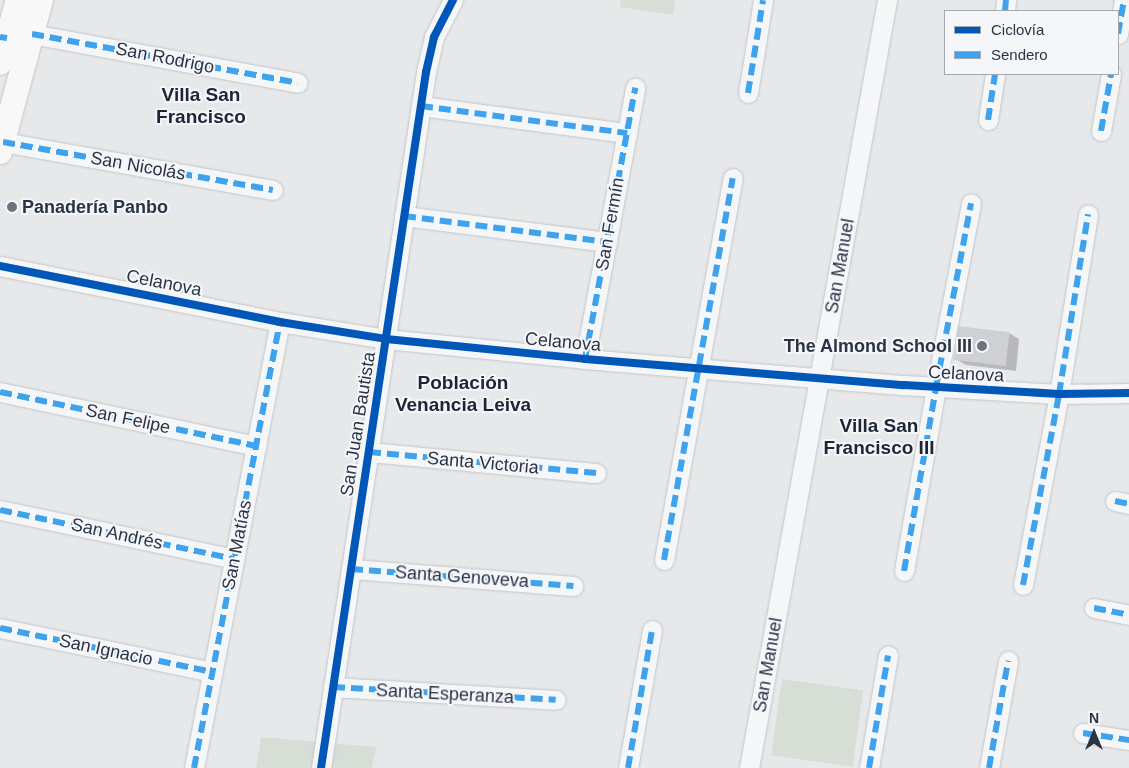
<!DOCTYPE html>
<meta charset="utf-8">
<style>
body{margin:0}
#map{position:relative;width:1129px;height:768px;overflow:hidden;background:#e6e8ea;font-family:Helvetica,sans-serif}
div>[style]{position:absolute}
.green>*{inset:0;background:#d6ded6;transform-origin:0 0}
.shadow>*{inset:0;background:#0003}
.building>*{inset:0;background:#ced0d3;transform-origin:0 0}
.roads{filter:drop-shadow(0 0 1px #c4c6c8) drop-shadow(0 0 1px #c4c6c8)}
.minor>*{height:19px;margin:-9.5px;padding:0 9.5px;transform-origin:9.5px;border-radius:9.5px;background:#f5f6f7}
.major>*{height:24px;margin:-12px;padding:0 12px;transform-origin:12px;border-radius:12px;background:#f8f8f8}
.quiet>*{height:6px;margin-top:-3px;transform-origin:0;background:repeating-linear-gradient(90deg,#3ea3ec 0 12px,transparent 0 18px)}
.cycleway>*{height:8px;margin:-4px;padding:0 4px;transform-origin:4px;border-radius:4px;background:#0057b8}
.dots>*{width:14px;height:14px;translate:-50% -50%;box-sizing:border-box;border:2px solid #f4f6f9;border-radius:50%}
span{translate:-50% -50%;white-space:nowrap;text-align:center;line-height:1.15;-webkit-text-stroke:4px #f4f6f9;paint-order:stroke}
.street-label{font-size:18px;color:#2b3445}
.poi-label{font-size:18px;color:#2b3445;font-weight:700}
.left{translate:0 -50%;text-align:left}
.right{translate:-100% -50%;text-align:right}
.neighbourhood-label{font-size:19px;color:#1d2536;font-weight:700}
.legend{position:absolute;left:944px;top:10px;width:175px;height:65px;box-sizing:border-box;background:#f4f6f9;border:1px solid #a4a8b1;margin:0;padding:6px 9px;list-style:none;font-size:15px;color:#2b3445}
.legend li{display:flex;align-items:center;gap:10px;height:25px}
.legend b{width:25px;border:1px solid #a4a8b1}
.north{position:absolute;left:1069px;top:708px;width:50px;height:50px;-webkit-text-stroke:4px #f4f6f9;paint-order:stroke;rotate:0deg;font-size:14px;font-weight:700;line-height:20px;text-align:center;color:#2b3445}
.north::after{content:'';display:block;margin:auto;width:18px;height:22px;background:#2b3445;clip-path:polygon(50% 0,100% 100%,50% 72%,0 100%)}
</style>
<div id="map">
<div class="green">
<div style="clip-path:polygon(621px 0,675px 0,673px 15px,620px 7px)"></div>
<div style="left:782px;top:679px;width:82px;height:77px;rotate:8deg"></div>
<div style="clip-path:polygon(261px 737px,376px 747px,372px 768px,256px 768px)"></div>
</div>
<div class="shadow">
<div style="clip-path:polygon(1009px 333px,1019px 339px,1016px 371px,966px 365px,956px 359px)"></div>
</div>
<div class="building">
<div style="left:958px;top:326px;width:52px;height:34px;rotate:7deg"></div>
</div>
<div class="roads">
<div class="minor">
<div style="left:1005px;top:11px;width:11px;rotate:-85deg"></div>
<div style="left:32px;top:34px;width:270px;rotate:10.4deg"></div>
<div style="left:1118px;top:34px;width:35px;rotate:-80deg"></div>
<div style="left:748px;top:93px;width:94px;rotate:-80.8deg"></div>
<div style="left:421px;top:106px;width:208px;rotate:7.5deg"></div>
<div style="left:988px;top:120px;width:47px;rotate:-81.3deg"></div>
<div style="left:1101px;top:131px;width:58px;rotate:-80deg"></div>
<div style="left:3px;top:142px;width:274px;rotate:10.1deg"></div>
<div style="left:404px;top:216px;width:205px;rotate:7.3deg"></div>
<div style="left:0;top:266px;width:286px;rotate:11.3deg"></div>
<div style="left:280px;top:322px;width:107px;rotate:9.1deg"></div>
<div style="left:386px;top:339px;width:200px;rotate:5.7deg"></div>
<div style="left:585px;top:359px;width:320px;rotate:4.7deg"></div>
<div style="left:904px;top:385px;width:155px;rotate:3.3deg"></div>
<div style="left:1059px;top:394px;width:70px;rotate:-0.8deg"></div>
<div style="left:585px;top:359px;width:276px;rotate:-79.5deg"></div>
<div style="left:0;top:392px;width:262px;rotate:11.9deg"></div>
<div style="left:369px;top:452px;width:228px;rotate:5.3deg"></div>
<div style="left:1115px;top:501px;width:14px;rotate:12deg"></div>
<div style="left:0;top:510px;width:239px;rotate:11.8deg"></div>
<div style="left:664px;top:560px;width:388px;rotate:-79.8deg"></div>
<div style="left:351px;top:569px;width:223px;rotate:4.4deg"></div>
<div style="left:904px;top:571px;width:187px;rotate:-80.1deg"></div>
<div style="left:936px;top:387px;width:187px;rotate:-79.2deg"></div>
<div style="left:1023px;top:585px;width:194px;rotate:-79.3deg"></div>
<div style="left:1059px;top:394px;width:182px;rotate:-80.8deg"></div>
<div style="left:1094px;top:608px;width:36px;rotate:11deg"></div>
<div style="left:0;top:628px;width:217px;rotate:11.7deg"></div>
<div style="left:333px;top:687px;width:223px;rotate:3.3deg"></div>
<div style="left:1083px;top:733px;width:47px;rotate:8.7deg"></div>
<div style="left:194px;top:768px;width:454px;rotate:-79.1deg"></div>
<div style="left:321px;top:768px;width:704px;rotate:-81.42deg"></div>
<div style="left:426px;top:72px;width:36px;rotate:-77deg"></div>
<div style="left:434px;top:37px;width:42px;rotate:-62.8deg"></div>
<div style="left:628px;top:768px;width:140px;rotate:-80.1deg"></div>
<div style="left:749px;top:768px;width:780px;rotate:-79.81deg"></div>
<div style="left:869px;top:768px;width:114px;rotate:-80.4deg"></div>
<div style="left:989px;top:768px;width:109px;rotate:-79.9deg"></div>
</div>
<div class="major">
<div style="left:0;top:63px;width:66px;rotate:-74.1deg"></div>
<div style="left:0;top:152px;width:157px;rotate:-74.9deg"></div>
</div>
</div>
<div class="quiet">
<div style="left:1005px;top:11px;width:11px;rotate:-85deg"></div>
<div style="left:32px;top:34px;width:270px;rotate:10.4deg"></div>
<div style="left:1118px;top:34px;width:35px;rotate:-80deg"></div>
<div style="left:0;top:37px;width:7px;rotate:8deg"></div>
<div style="left:748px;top:93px;width:94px;rotate:-80.8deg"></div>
<div style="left:421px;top:106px;width:208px;rotate:7.5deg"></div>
<div style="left:988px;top:120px;width:47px;rotate:-81.3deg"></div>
<div style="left:1101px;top:131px;width:58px;rotate:-80deg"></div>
<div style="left:3px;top:142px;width:274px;rotate:10.1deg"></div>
<div style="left:404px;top:216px;width:205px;rotate:7.3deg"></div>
<div style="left:585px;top:359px;width:276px;rotate:-79.5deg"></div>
<div style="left:0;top:392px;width:262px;rotate:11.9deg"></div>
<div style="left:369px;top:452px;width:228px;rotate:5.3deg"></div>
<div style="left:1115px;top:501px;width:14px;rotate:12deg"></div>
<div style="left:0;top:510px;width:239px;rotate:11.8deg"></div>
<div style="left:664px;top:560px;width:388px;rotate:-79.8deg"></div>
<div style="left:351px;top:569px;width:223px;rotate:4.4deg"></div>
<div style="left:904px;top:571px;width:187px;rotate:-80.1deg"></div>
<div style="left:936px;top:387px;width:187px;rotate:-79.2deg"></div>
<div style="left:1023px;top:585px;width:194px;rotate:-79.3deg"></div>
<div style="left:1059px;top:394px;width:182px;rotate:-80.8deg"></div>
<div style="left:1094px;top:608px;width:36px;rotate:11deg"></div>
<div style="left:0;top:628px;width:217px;rotate:11.7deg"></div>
<div style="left:333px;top:687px;width:223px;rotate:3.3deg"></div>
<div style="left:1083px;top:733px;width:47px;rotate:8.7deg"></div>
<div style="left:194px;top:768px;width:454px;rotate:-79.1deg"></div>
<div style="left:628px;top:768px;width:140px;rotate:-80.1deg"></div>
<div style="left:869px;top:768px;width:114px;rotate:-80.4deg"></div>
<div style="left:989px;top:768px;width:109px;rotate:-79.9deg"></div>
</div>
<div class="cycleway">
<div style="left:0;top:266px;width:286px;rotate:11.3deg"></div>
<div style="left:280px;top:322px;width:107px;rotate:9.1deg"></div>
<div style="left:386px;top:339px;width:200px;rotate:5.7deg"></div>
<div style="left:585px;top:359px;width:320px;rotate:4.7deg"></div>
<div style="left:904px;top:385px;width:155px;rotate:3.3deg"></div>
<div style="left:1059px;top:394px;width:70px;rotate:-0.8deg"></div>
<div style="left:321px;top:768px;width:704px;rotate:-81.42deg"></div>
<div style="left:426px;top:72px;width:36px;rotate:-77deg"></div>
<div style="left:434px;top:37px;width:42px;rotate:-62.8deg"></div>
</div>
<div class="dots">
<div style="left:12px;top:207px;background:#6c737f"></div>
<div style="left:982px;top:346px;background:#6c737f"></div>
</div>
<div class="street-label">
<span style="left:165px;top:58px;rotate:11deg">San Rodrigo</span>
<span style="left:138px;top:166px;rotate:10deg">San Nicolás</span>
<span style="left:610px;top:224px;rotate:-80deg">San Fermín</span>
<span style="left:840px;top:266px;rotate:-80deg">San Manuel</span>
<span style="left:164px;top:283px;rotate:11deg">Celanova</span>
<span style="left:563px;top:342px;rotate:5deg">Celanova</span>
<span style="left:966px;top:374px;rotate:3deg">Celanova</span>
<span style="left:128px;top:419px;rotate:12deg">San Felipe</span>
<span style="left:358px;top:424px;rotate:-81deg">San Juan Bautista</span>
<span style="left:483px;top:463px;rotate:5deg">Santa Victoria</span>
<span style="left:117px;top:534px;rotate:12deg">San Andrés</span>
<span style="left:237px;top:545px;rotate:-79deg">San Matías</span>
<span style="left:462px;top:577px;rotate:4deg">Santa Genoveva</span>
<span style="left:106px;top:650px;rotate:12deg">San Ignacio</span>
<span style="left:768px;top:665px;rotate:-80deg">San Manuel</span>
<span style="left:445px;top:694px;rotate:3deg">Santa Esperanza</span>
</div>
<div class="poi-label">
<span class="left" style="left:22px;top:207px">Panadería Panbo</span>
<span class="right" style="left:972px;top:346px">The Almond School III</span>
</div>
<div class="neighbourhood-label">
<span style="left:201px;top:106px">Villa San<br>Francisco</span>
<span style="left:463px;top:394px">Población<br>Venancia Leiva</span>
<span style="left:879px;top:437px">Villa San<br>Francisco III</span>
</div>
<ul class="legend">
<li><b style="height:6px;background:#0057b8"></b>Ciclovía</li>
<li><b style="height:6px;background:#3ea3ec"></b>Sendero</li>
</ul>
<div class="north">N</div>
</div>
